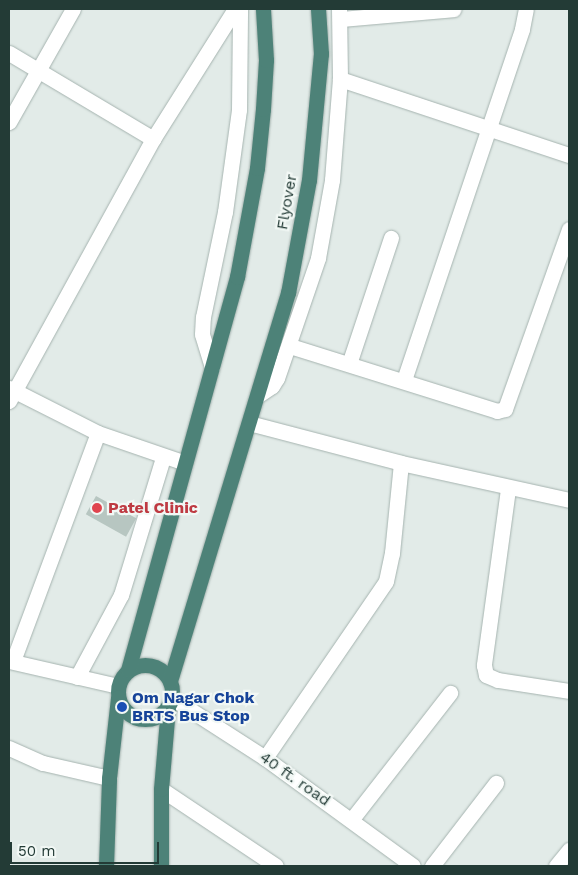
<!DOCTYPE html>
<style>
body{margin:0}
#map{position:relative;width:578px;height:875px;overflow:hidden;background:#e2ebe8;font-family:"Work Sans",sans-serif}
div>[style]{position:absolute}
.building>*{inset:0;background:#b7c6c1;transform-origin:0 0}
.roads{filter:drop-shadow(0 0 1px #a5b3af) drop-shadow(0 0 1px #a5b3af)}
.minor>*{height:15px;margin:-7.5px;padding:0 7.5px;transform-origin:7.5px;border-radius:7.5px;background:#fff}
.secondary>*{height:15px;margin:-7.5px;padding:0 7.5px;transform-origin:7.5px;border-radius:7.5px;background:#fff}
.trunk>*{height:15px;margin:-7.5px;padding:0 7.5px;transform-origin:7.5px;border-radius:7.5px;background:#4d8278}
.trunk>.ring{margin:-7.5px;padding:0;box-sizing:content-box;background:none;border:15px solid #4d8278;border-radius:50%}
.dots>*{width:14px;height:14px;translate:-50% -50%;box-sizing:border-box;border:2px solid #f2f8f5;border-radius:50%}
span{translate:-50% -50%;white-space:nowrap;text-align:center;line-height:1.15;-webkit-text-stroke:4.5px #f2f8f5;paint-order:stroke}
.street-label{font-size:16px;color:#233b36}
.health-label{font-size:16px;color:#be3a42;font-weight:700}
.left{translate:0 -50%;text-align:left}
.transit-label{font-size:16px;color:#164399;font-weight:700}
.frame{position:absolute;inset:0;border:10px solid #233b36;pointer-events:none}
.scale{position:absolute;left:10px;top:842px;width:149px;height:22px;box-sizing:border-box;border:2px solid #233b36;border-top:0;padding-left:6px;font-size:15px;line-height:18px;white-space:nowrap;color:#233b36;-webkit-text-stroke:4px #f2f8f5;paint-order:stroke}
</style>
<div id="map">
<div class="building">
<div style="left:96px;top:496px;width:46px;height:21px;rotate:29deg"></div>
</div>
<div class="roads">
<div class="minor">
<div style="left:340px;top:19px;width:114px;rotate:-5deg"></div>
<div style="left:9px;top:53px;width:168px;rotate:30.8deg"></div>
<div style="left:340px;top:79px;width:241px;rotate:18.4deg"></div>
<div style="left:9px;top:122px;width:130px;rotate:-60.5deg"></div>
<div style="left:290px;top:346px;width:217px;rotate:17.4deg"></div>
<div style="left:497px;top:411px;width:8px;rotate:-14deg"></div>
<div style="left:505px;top:409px;width:191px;rotate:-70.4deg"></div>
<div style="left:349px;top:364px;width:133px;rotate:-71.6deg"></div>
<div style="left:404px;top:380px;width:370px;rotate:-71.4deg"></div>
<div style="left:522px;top:29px;width:20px;rotate:-79deg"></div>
<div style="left:9px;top:388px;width:100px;rotate:26.8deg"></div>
<div style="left:98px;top:433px;width:92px;rotate:19deg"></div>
<div style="left:9px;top:401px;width:299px;rotate:-61.2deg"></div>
<div style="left:153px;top:139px;width:154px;rotate:-57.8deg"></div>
<div style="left:249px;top:423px;width:157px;rotate:14.7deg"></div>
<div style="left:401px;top:463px;width:172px;rotate:12.4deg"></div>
<div style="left:508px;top:489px;width:178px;rotate:97.8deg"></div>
<div style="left:484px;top:665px;width:10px;rotate:79deg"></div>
<div style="left:486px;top:675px;width:13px;rotate:23deg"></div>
<div style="left:498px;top:680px;width:72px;rotate:8.8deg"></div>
<div style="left:9px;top:661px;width:112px;rotate:12.9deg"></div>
<div style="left:13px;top:661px;width:243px;rotate:-69.6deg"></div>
<div style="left:77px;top:677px;width:93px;rotate:-61.8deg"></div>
<div style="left:121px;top:595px;width:143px;rotate:-73deg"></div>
<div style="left:172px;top:698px;width:111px;rotate:32.8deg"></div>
<div style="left:265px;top:758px;width:183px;rotate:36.1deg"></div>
<div style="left:9px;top:748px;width:37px;rotate:24deg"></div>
<div style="left:43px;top:763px;width:68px;rotate:12.8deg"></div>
<div style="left:265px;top:758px;width:214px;rotate:-55.6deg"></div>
<div style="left:386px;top:581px;width:29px;rotate:-78deg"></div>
<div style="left:392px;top:553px;width:90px;rotate:-84.3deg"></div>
<div style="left:161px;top:789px;width:138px;rotate:33.8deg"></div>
<div style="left:352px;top:819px;width:160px;rotate:-52.1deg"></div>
<div style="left:432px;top:866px;width:105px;rotate:-52.4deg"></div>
<div style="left:556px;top:866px;width:21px;rotate:-51deg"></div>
</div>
<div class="secondary">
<div style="left:212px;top:367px;width:34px;rotate:-107deg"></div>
<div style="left:202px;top:334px;width:17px;rotate:-87deg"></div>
<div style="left:203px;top:317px;width:107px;rotate:-78.2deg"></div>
<div style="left:225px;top:212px;width:103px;rotate:-82.2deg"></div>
<div style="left:239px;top:110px;width:101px;rotate:-89.4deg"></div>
<div style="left:257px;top:396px;width:18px;rotate:-34deg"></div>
<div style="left:272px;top:386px;width:9px;rotate:-58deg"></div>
<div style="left:277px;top:378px;width:127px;rotate:-71.1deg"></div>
<div style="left:318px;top:258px;width:79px;rotate:-79.8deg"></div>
<div style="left:332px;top:180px;width:101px;rotate:-85.5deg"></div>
<div style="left:340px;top:79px;width:70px;rotate:-90.8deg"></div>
</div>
<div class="trunk">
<div class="ring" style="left:118px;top:665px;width:39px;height:39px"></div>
<div style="left:128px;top:670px;width:408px;rotate:-74.5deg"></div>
<div style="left:237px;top:277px;width:111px;rotate:-79.6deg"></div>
<div style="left:257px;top:168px;width:59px;rotate:-84.2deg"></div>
<div style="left:263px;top:109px;width:49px;rotate:-86.5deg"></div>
<div style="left:266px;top:60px;width:51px;rotate:-93.4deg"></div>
<div style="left:170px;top:681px;width:406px;rotate:-73.1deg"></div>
<div style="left:288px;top:293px;width:115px;rotate:-79.5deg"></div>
<div style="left:309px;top:180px;width:127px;rotate:-84.6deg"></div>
<div style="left:321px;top:54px;width:45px;rotate:-93.8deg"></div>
<div style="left:106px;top:866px;width:88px;rotate:-88deg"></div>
<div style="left:109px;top:778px;width:81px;rotate:-83.6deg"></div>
<div style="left:161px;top:866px;width:77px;rotate:-90deg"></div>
<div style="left:161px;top:789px;width:81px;rotate:-85.1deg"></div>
</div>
</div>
<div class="dots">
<div style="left:97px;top:508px;background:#e0444e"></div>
<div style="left:122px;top:707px;background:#1a4fb4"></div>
</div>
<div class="street-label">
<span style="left:287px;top:202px;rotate:-80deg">Flyover</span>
<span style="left:295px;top:779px;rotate:35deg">40 ft. road</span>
</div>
<div class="health-label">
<span class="left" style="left:108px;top:508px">Patel Clinic</span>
</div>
<div class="transit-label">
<span class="left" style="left:132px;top:707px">Om Nagar Chok<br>BRTS Bus Stop</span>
</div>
<div class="frame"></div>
<div class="scale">50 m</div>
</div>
